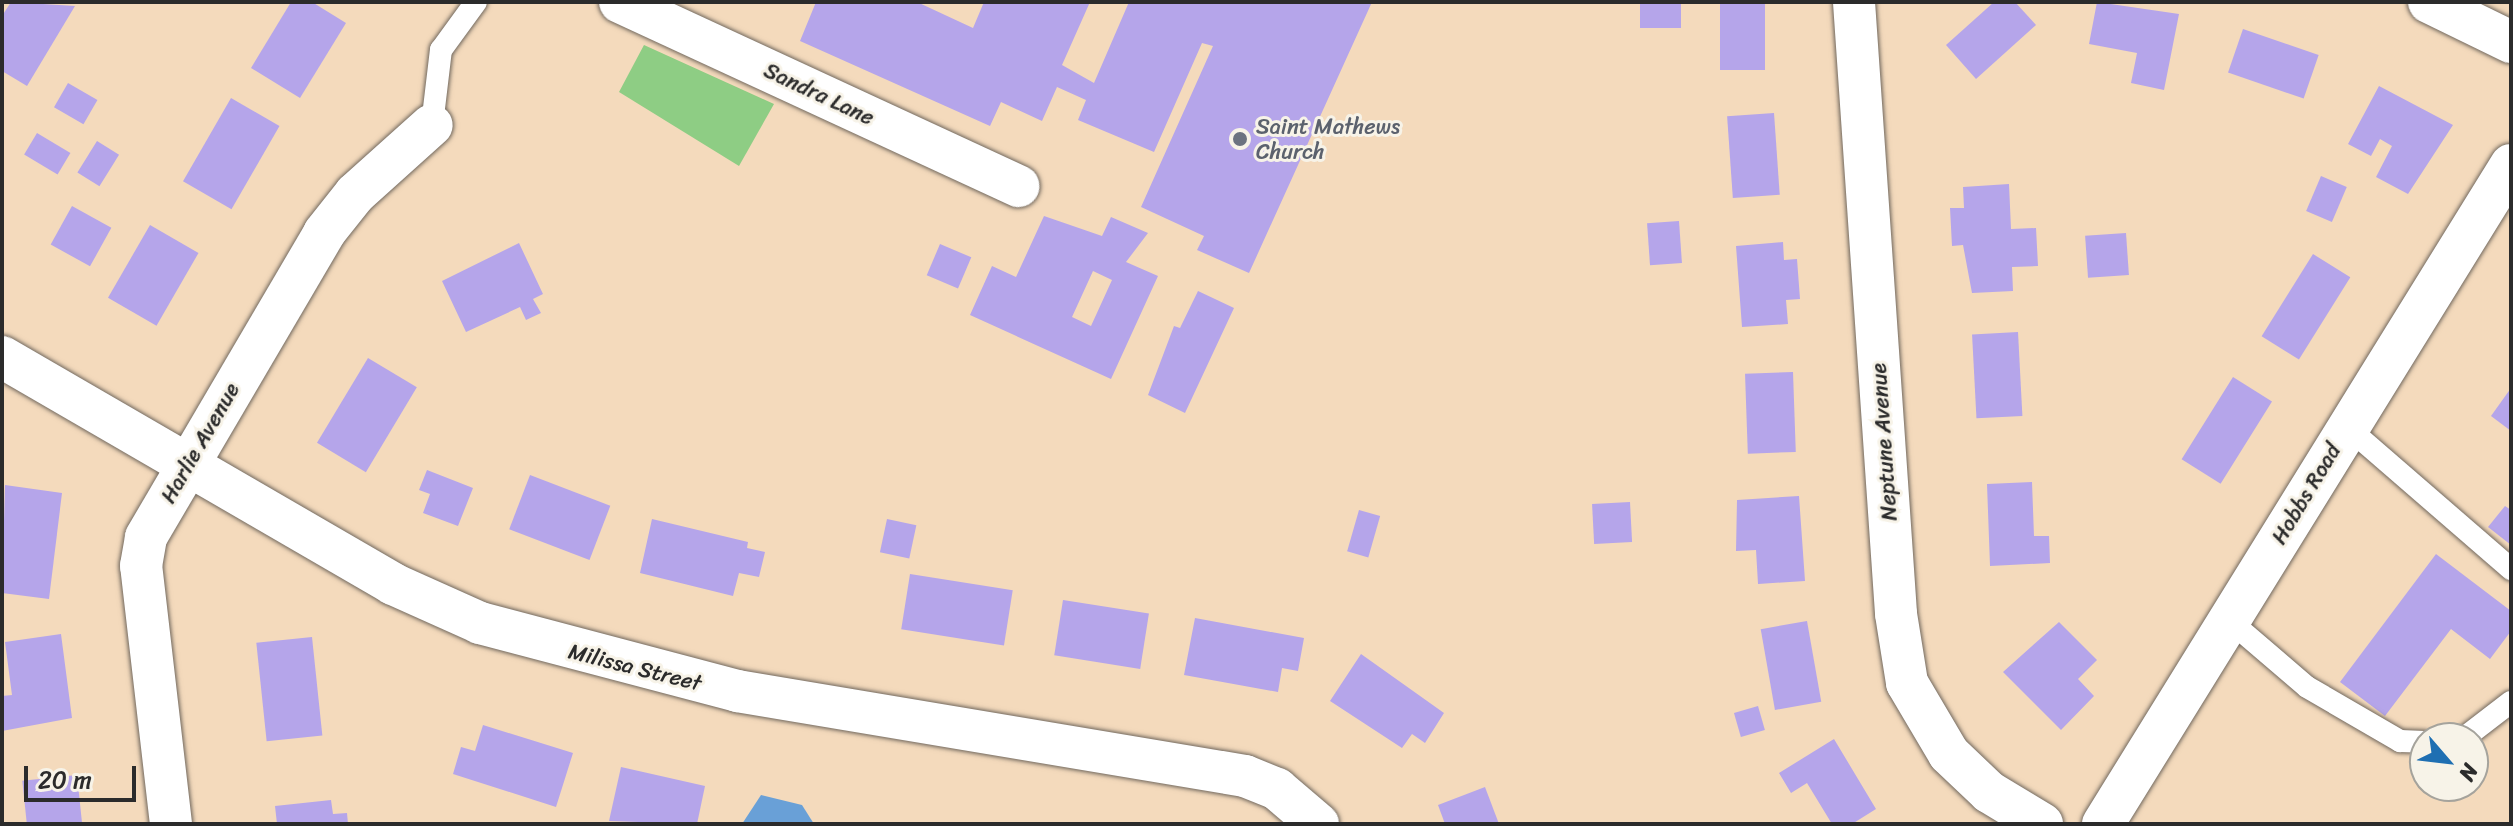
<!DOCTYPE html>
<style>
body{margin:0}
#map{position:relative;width:2513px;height:826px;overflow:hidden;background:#f4dabc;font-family:Sriracha,sans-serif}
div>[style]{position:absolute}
.green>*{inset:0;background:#8ecd84}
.water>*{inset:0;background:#69a0d7}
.building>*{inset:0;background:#b5a5ea;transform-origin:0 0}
.roads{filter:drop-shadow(0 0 2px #71685e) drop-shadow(0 0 2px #71685e)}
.lane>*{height:22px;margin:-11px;padding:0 11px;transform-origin:11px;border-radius:11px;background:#fff}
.street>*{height:42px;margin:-21px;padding:0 21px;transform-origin:21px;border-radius:21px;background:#fff}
.dots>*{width:22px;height:22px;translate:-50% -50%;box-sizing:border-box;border:4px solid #f7f3e8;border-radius:50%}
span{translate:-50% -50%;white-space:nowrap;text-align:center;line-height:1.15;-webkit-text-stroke:6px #f7f3e8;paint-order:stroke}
.street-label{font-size:22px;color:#2b2b2b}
.worship-label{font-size:22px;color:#5b616d}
.left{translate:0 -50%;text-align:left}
.frame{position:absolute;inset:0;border:4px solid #2b2b2b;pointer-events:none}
.north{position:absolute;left:2409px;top:722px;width:80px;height:80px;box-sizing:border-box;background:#f7f3e8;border:2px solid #a5a39c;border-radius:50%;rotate:118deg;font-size:22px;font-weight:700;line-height:32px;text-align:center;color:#2b2b2b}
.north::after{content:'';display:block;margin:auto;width:28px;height:36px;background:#1f6fb2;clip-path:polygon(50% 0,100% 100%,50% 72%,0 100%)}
.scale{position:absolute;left:24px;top:766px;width:112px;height:36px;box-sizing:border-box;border:4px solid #2b2b2b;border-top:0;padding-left:10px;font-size:24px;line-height:28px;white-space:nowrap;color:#2b2b2b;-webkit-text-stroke:6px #f7f3e8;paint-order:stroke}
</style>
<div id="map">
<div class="green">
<div style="clip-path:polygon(644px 45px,774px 104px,739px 166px,619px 92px)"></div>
</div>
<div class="water">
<div style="clip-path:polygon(761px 795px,802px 805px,814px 824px,742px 824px)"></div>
</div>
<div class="building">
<div style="clip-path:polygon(11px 2px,75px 6px,27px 86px,2px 71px,2px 16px)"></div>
<div style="clip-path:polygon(291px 2px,312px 2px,346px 23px,300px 98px,251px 68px)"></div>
<div style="clip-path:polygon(816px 2px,917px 2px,973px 28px,984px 2px,1090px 2px,1062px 65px,1094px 83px,1129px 2px,1372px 2px,1249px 273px,1197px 250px,1204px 236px,1141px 207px,1213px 46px,1202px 43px,1154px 152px,1078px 120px,1086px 100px,1057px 87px,1042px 121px,1001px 102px,990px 126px,800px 41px)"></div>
<div style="left:1640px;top:2px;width:41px;height:26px"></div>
<div style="left:1720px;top:2px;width:45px;height:68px"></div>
<div style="clip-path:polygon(1994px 2px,2015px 2px,2036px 25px,1976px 79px,1946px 45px)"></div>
<div style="clip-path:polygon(2097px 2px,2179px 14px,2164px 90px,2131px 83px,2137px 53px,2089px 44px)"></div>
<div style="left:2243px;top:29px;width:80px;height:46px;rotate:19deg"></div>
<div style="left:68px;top:83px;width:34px;height:28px;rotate:30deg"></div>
<div style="clip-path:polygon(2379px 86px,2453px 125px,2408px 194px,2376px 177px,2392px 146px,2380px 139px,2371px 156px,2348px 144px)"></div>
<div style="left:231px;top:98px;width:56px;height:96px;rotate:30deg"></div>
<div style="left:1774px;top:113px;width:82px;height:47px;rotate:86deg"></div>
<div style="left:37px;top:133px;width:39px;height:25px;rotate:31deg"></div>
<div style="left:97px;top:141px;width:26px;height:37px;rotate:32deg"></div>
<div style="left:2321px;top:176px;width:28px;height:38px;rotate:23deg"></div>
<div style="clip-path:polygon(2009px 184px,2011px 229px,2036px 228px,2038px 266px,2012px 267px,2013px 291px,1972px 293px,1963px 245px,1952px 246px,1950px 208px,1964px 208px,1963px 187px)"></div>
<div style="left:72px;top:206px;width:45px;height:44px;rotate:29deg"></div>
<div style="clip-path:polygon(evenodd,1044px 216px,1102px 236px,1111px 217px,1148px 233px,1126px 262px,1158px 276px,1111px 379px,970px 315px,992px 266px,1016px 277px,1044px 216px,1093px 271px,1112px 280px,1091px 326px,1072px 317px,1093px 271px)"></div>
<div style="left:1679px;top:221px;width:42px;height:32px;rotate:86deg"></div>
<div style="left:150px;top:225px;width:56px;height:84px;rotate:30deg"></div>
<div style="left:2126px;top:233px;width:42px;height:41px;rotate:86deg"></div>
<div style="clip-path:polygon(1783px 242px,1784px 260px,1797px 259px,1800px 299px,1786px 300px,1788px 324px,1742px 327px,1736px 246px)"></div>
<div style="clip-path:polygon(519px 243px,543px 294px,533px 299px,541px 313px,526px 320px,520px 307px,466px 332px,442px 281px)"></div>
<div style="left:940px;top:244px;width:34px;height:34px;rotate:23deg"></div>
<div style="left:2313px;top:254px;width:44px;height:97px;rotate:32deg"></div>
<div style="clip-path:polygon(1198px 291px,1234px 308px,1185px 413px,1148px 395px,1174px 326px,1180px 328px)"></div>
<div style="left:2018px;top:332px;width:84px;height:46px;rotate:87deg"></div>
<div style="left:368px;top:358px;width:57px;height:99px;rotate:31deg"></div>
<div style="left:1793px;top:372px;width:80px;height:48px;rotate:88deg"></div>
<div style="left:2233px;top:377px;width:46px;height:97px;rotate:32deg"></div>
<div style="clip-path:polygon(2511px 388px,2511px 431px,2491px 416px)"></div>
<div style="clip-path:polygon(427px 470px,473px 488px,458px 526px,423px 513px,430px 494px,419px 490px)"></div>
<div style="left:530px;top:475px;width:86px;height:58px;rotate:21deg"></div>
<div style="clip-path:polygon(2032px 482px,2034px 536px,2049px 536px,2050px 563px,1990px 566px,1987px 484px)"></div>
<div style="clip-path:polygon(5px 485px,62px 493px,49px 599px,2px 593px)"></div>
<div style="clip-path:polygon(1799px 496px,1805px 581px,1758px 584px,1756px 550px,1736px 551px,1737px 500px)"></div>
<div style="left:1630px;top:502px;width:40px;height:38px;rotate:87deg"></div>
<div style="clip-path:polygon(2505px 506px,2511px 510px,2511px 545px,2488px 527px)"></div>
<div style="left:1359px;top:510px;width:22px;height:43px;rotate:16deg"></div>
<div style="clip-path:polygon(652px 519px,748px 542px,747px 548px,765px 552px,759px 577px,739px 573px,733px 596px,640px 573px)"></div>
<div style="left:887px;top:519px;width:30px;height:34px;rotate:12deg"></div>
<div style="clip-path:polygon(2436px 554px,2511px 611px,2511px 631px,2490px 659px,2451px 629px,2385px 716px,2340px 682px)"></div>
<div style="left:910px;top:574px;width:104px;height:56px;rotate:9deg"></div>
<div style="left:1063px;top:600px;width:87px;height:56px;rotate:9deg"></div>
<div style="clip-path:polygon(1195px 618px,1304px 638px,1298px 671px,1282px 668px,1278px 692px,1184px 675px)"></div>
<div style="left:1807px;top:621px;width:82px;height:47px;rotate:80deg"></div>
<div style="clip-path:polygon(2059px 622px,2097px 660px,2078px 679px,2094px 696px,2061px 730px,2003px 672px)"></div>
<div style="clip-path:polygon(61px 634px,72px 718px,2px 731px,2px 696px,12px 695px,5px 642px)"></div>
<div style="left:312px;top:637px;width:99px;height:56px;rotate:84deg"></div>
<div style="clip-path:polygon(1361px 654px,1444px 713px,1425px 743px,1412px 734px,1402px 748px,1330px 701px)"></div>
<div style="left:1758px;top:706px;width:25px;height:25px;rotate:74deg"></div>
<div style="clip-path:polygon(483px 725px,573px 753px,556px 807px,453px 774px,461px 747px,475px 751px)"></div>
<div style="clip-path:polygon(1834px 739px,1876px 809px,1852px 824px,1832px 824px,1807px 783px,1791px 793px,1779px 773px)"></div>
<div style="clip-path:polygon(621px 767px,705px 786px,697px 824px,609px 821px)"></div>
<div style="left:77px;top:775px;width:49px;height:55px;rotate:84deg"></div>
<div style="clip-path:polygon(1485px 787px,1499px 824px,1445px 824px,1438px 805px)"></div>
<div style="clip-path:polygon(331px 800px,333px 814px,347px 813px,348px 824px,277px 824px,275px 806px)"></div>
</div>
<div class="roads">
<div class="lane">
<div style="left:432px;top:125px;width:76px;rotate:-83.2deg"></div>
<div style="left:441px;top:50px;width:59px;rotate:-53.9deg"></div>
<div style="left:2347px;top:427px;width:217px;rotate:40.9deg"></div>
<div style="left:2230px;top:621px;width:101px;rotate:40.6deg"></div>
<div style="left:2307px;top:687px;width:108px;rotate:30.1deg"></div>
<div style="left:2400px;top:741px;width:25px;rotate:2deg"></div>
<div style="left:2464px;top:738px;width:59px;rotate:-37.5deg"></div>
</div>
<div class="street">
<div style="left:620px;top:2px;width:439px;rotate:24.8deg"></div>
<div style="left:1854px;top:2px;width:613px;rotate:86.07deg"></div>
<div style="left:1896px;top:614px;width:70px;rotate:80.9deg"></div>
<div style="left:1907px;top:683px;width:82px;rotate:59.4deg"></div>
<div style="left:1949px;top:754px;width:55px;rotate:43.5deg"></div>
<div style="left:1989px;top:792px;width:62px;rotate:31.1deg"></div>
<div style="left:2429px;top:2px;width:91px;rotate:26deg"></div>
<div style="left:2px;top:357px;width:452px;rotate:30.1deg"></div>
<div style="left:393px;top:584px;width:95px;rotate:24.1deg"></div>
<div style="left:480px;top:623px;width:266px;rotate:14.8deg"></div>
<div style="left:737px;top:691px;width:515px;rotate:9.5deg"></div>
<div style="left:1245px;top:776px;width:35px;rotate:22deg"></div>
<div style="left:1277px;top:789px;width:54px;rotate:40.5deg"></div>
<div style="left:171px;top:824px;width:260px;rotate:-96.6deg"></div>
<div style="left:141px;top:566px;width:29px;rotate:-80deg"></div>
<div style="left:146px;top:537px;width:352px;rotate:-59.6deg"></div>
<div style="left:324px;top:233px;width:50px;rotate:-51.5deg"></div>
<div style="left:355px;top:194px;width:103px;rotate:-41.9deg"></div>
<div style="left:2103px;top:824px;width:775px;rotate:-58.24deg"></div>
</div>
</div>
<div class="dots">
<div style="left:1240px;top:139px;background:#6b7280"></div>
</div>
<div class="street-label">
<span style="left:819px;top:94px;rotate:25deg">Sandra Lane</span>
<span style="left:1884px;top:442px;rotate:-94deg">Neptune Avenue</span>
<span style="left:200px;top:443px;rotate:-60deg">Harlie Avenue</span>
<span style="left:2306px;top:494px;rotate:-59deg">Hobbs Road</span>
<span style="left:635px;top:667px;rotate:14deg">Milissa Street</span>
</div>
<div class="worship-label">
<span class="left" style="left:1256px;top:139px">Saint Mathews<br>Church</span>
</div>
<div class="frame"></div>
<div class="north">N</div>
<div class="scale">20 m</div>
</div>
